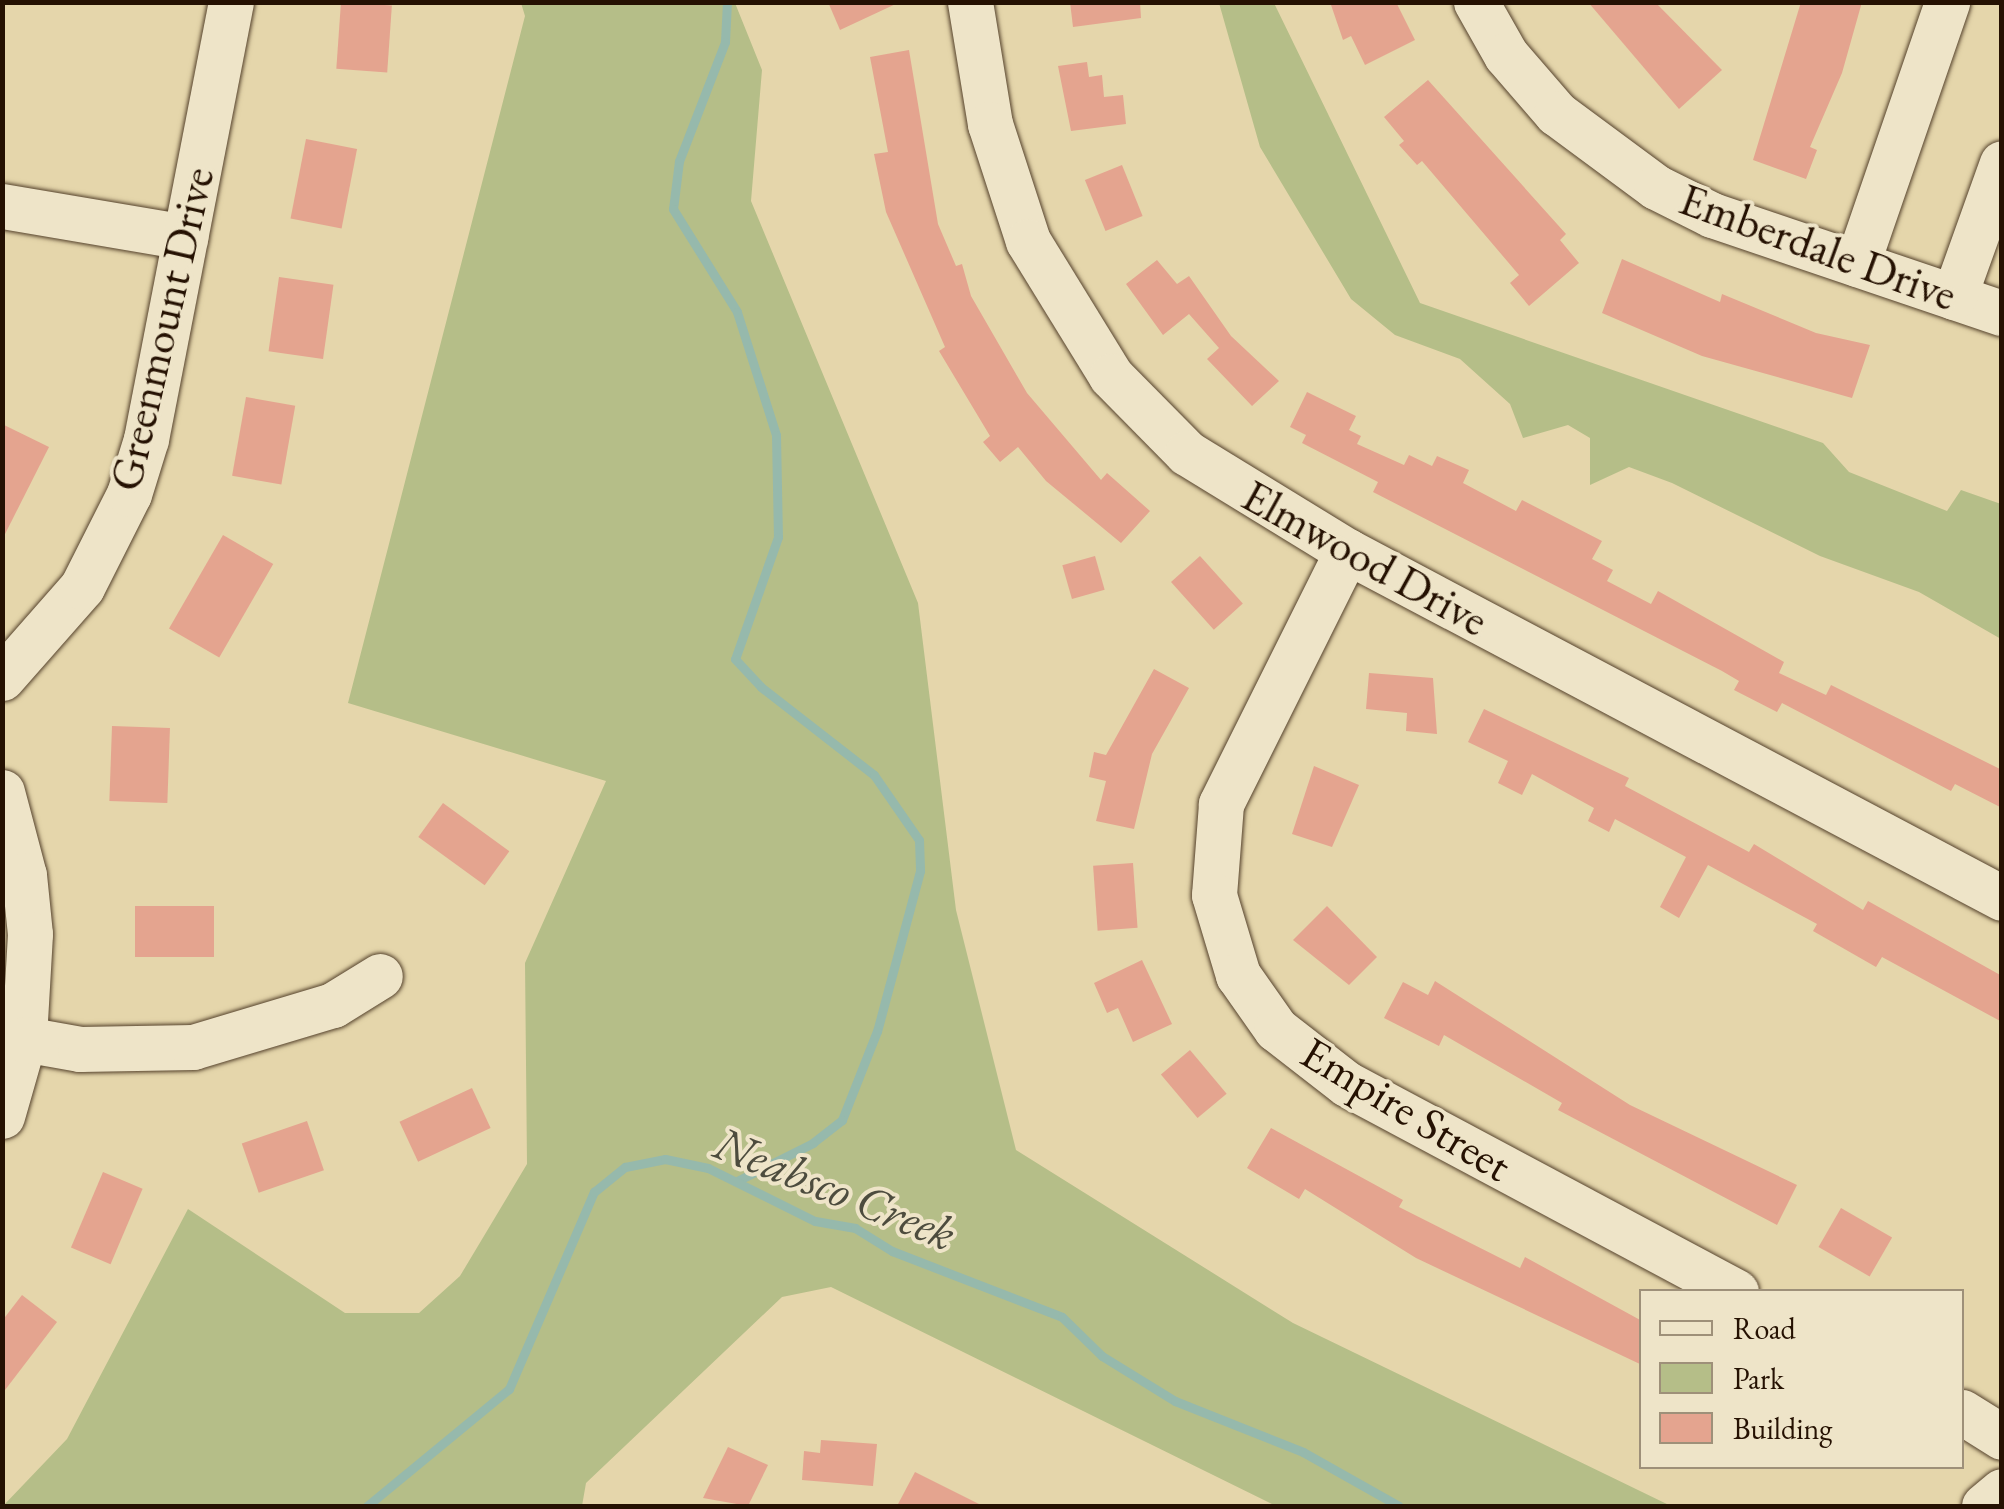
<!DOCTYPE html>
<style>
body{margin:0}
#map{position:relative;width:2004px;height:1509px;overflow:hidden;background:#e5d6ab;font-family:"EB Garamond",serif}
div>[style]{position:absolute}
.green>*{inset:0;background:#b5be88}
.stream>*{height:9px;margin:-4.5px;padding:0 4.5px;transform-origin:4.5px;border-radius:4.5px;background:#96b9ac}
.building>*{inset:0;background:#e4a48f;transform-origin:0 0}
.roads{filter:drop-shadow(0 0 2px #55422c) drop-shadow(0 0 2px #55422c)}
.minor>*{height:45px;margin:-22.5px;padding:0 22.5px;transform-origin:22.5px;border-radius:22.5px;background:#eee4c8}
span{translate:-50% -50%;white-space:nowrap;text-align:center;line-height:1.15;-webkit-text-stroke:8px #eee4c8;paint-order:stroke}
.street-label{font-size:45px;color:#251102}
.water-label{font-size:48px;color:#4d4c3e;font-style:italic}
.frame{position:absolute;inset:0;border:5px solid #251102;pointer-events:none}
.legend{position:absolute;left:1639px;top:1289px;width:325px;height:180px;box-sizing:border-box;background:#eee4c8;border:2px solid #9e9079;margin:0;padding:12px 18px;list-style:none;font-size:30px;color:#251102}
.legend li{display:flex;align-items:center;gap:20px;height:50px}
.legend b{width:50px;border:2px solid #9e9079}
</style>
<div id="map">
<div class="green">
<div style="clip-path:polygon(521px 3px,735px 3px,762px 70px,751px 201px,918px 603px,956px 910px,1016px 1150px,1293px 1323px,1671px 1506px,1276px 1506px,831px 1287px,782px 1297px,586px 1483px,582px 1506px,3px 1506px,67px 1439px,188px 1209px,345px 1313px,419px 1313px,460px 1276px,527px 1164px,525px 963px,606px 781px,348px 703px,525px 16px)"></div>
<div style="clip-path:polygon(1219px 3px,1274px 3px,1420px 303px,1823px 443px,1849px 472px,1947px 511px,1961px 490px,2001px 504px,2001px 639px,1919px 592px,1820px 556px,1672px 483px,1629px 467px,1590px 485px,1590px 438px,1568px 425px,1523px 438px,1510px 404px,1460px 359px,1395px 335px,1351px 299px,1260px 147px)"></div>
</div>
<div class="stream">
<div style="left:727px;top:2px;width:40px;rotate:92.9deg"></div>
<div style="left:725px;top:42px;width:128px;rotate:111.1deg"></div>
<div style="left:679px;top:161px;width:48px;rotate:97.1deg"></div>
<div style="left:673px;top:209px;width:121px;rotate:58.1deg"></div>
<div style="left:737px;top:312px;width:129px;rotate:72.4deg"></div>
<div style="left:776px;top:435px;width:102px;rotate:88.9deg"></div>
<div style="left:778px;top:537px;width:129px;rotate:109.4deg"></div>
<div style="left:735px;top:659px;width:38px;rotate:47deg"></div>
<div style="left:761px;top:687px;width:143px;rotate:37.9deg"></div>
<div style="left:874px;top:775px;width:79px;rotate:55.3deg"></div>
<div style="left:919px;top:840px;width:31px;rotate:88deg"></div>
<div style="left:920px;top:871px;width:166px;rotate:105deg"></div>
<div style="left:877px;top:1031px;width:96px;rotate:111.5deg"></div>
<div style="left:842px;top:1120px;width:37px;rotate:142deg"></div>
<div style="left:813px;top:1143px;width:85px;rotate:153.4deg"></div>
<div style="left:367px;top:1506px;width:184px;rotate:-39.5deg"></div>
<div style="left:509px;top:1389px;width:215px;rotate:-66.7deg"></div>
<div style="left:594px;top:1192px;width:40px;rotate:-39deg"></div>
<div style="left:625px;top:1167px;width:41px;rotate:-11.3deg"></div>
<div style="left:665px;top:1159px;width:44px;rotate:11.8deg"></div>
<div style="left:708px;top:1168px;width:119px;rotate:26.4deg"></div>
<div style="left:815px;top:1221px;width:41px;rotate:9.9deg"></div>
<div style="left:855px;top:1228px;width:44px;rotate:31.9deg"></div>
<div style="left:892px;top:1251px;width:182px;rotate:21.2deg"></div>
<div style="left:1062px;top:1317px;width:56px;rotate:44.3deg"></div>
<div style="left:1102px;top:1356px;width:86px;rotate:31.7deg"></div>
<div style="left:1175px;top:1401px;width:138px;rotate:21.7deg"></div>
<div style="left:1303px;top:1452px;width:110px;rotate:29.4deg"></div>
</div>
<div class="building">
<div style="left:341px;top:2px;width:51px;height:67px;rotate:4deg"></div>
<div style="clip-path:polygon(828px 2px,900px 2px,840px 30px)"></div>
<div style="clip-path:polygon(1070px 2px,1140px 2px,1141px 18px,1073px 27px)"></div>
<div style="clip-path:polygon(1330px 2px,1396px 2px,1415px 40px,1365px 65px,1351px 36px,1343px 40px)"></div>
<div style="clip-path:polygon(1588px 2px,1655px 2px,1722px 70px,1679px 109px)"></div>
<div style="clip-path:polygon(1801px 2px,1862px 2px,1842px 73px,1810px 147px,1817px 150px,1806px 179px,1753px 160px)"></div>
<div style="clip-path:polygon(909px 50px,938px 224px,956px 266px,962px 264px,971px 296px,1027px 393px,1101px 480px,1107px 473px,1150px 511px,1121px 543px,1046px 481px,1018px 447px,1000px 462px,983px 442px,990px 436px,939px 351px,945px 347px,886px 212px,874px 154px,888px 152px,870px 57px)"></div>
<div style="clip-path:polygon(1087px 62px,1089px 77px,1102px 75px,1104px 97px,1123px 95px,1126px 124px,1071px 131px,1058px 66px)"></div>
<div style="clip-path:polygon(1428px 80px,1566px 234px,1560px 240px,1579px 263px,1529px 306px,1510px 283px,1519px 275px,1422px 161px,1417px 165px,1399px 145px,1404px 141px,1384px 117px)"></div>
<div style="left:306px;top:139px;width:52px;height:81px;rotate:11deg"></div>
<div style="left:1122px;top:165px;width:55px;height:40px;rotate:68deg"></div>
<div style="clip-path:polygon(1622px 259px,1720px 302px,1722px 294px,1816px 333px,1870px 345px,1852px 398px,1702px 356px,1602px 313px)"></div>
<div style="clip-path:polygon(1157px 260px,1177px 284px,1189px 276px,1231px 336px,1279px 381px,1252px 406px,1207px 359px,1219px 348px,1189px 314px,1163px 335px,1126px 284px)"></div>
<div style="left:279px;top:277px;width:55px;height:75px;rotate:8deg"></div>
<div style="clip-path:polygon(1307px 392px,1356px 416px,1349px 430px,1361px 436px,1357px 444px,1404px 465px,1409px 455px,1432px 466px,1437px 456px,1469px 470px,1463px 483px,1516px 511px,1522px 500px,1602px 541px,1592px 559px,1613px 570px,1607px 581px,1651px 604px,1658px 591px,1784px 662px,1779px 673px,1826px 695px,1831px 685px,2002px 770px,2002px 808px,1955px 784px,1951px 791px,1782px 703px,1777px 712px,1734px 690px,1739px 681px,1722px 671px,1373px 492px,1378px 482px,1302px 443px,1306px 435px,1290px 427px)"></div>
<div style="left:246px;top:397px;width:50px;height:80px;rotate:10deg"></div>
<div style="clip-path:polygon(2px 424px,49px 447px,2px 540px)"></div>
<div style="left:223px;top:535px;width:58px;height:108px;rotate:30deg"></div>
<div style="left:1095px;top:556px;width:35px;height:34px;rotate:74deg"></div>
<div style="left:1200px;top:556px;width:64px;height:39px;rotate:48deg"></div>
<div style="clip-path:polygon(1154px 669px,1189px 688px,1152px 754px,1134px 829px,1096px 821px,1106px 781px,1089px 777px,1094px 752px,1106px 755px)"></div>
<div style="clip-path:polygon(1369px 673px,1433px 678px,1437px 734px,1406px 731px,1407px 713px,1366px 709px)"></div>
<div style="clip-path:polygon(1484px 709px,1629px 778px,1625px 786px,1749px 852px,1754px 844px,1863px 910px,1868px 901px,2002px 976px,2002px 1022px,1882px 957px,1876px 967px,1813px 931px,1817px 924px,1708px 865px,1679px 918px,1660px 907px,1686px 857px,1615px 819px,1609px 832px,1588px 821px,1594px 808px,1532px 774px,1522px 795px,1498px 783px,1508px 761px,1468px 742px)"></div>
<div style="left:112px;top:726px;width:58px;height:75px;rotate:2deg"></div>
<div style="clip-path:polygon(1314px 766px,1359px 785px,1332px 847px,1292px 834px)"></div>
<div style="left:443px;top:803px;width:82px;height:42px;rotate:36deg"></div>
<div style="left:1133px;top:863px;width:65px;height:40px;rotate:86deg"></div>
<div style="left:135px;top:906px;width:79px;height:51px"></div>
<div style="clip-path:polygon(1327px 906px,1377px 957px,1349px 985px,1293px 940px)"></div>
<div style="clip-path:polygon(1142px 960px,1172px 1024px,1133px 1042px,1118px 1008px,1107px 1013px,1094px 983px)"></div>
<div style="clip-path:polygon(1435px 981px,1630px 1105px,1797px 1185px,1777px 1225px,1558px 1110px,1562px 1103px,1444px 1035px,1439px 1046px,1384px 1018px,1403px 982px,1428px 995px)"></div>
<div style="left:1190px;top:1050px;width:57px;height:38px;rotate:50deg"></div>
<div style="left:472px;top:1088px;width:44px;height:80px;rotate:65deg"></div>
<div style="left:307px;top:1121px;width:52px;height:69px;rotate:71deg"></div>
<div style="clip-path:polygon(1271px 1128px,1403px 1200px,1399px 1207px,1520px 1268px,1525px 1257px,1642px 1321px,1642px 1365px,1416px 1258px,1305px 1189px,1299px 1199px,1247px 1168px)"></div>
<div style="left:103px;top:1172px;width:43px;height:82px;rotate:23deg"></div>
<div style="left:1841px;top:1208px;width:59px;height:45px;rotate:30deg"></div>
<div style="clip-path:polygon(22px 1295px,57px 1322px,2px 1394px,2px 1321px)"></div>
<div style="clip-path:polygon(821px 1440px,877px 1444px,873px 1486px,802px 1480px,804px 1451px,820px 1453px)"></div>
<div style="clip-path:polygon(728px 1447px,768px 1465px,748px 1506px,703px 1498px)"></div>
<div style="clip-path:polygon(915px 1472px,983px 1506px,897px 1506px)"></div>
</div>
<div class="roads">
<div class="minor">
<div style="left:970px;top:2px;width:124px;rotate:80.7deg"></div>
<div style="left:990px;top:124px;width:123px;rotate:72deg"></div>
<div style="left:1028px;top:241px;width:158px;rotate:58.4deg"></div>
<div style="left:1111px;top:376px;width:108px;rotate:45.4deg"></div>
<div style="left:1187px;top:453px;width:188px;rotate:31.5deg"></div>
<div style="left:1347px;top:551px;width:741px;rotate:27.91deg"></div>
<div style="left:1476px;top:2px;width:61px;rotate:60.5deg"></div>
<div style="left:1506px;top:55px;width:77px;rotate:49.2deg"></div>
<div style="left:1556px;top:113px;width:124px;rotate:36.5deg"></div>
<div style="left:1656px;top:187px;width:63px;rotate:26.6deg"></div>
<div style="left:1712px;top:215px;width:306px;rotate:18.7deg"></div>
<div style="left:2px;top:206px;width:186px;rotate:9.6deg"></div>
<div style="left:1857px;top:264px;width:277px;rotate:-71deg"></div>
<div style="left:1954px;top:297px;width:142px;rotate:-70.3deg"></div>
<div style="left:1347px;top:551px;width:283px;rotate:116.5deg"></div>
<div style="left:1221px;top:804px;width:91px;rotate:94.4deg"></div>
<div style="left:1214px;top:895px;width:84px;rotate:73.3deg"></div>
<div style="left:1238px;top:975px;width:66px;rotate:54.9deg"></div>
<div style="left:1276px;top:1029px;width:90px;rotate:37.8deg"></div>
<div style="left:1347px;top:1084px;width:441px;rotate:28.1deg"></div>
<div style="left:2px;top:678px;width:121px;rotate:-48.7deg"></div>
<div style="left:82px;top:587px;width:104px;rotate:-63.2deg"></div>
<div style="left:129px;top:494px;width:58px;rotate:-72.8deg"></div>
<div style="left:146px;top:439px;width:445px;rotate:-79deg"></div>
<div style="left:2px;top:792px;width:86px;rotate:75.2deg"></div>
<div style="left:24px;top:875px;width:59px;rotate:84.2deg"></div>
<div style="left:30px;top:934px;width:105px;rotate:93.3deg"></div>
<div style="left:24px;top:1039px;width:80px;rotate:105.9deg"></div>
<div style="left:24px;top:1039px;width:57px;rotate:10.1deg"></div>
<div style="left:80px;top:1049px;width:113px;rotate:-1deg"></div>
<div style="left:193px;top:1047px;width:146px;rotate:-16.7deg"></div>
<div style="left:333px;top:1005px;width:55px;rotate:-31.7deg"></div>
<div style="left:1962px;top:1412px;width:47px;rotate:32deg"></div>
<div style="left:1984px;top:1506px;width:23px;rotate:-40deg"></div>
</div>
</div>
<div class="street-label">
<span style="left:1818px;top:247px;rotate:20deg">Emberdale Drive</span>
<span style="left:162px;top:329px;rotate:-77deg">Greenmount Drive</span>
<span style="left:1365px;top:558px;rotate:29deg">Elmwood Drive</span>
<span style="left:1406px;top:1109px;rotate:31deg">Empire Street</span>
</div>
<div class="water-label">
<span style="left:835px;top:1188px;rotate:22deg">Neabsco Creek</span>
</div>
<div class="frame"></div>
<ul class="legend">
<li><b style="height:12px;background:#eee4c8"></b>Road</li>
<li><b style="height:28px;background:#b5be88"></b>Park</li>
<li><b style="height:28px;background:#e4a48f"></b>Building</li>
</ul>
</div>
